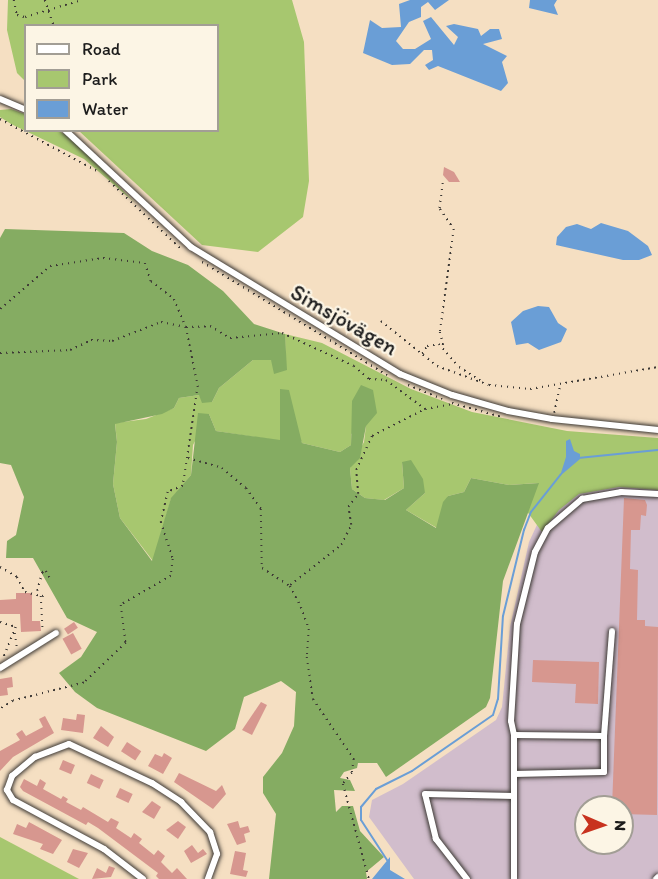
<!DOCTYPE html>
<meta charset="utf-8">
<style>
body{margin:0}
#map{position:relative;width:658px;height:879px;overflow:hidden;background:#f5dfc2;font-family:Itim,sans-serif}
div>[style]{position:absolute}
.industrial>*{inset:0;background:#d1bdcc}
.green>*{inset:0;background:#a7c76f}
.forest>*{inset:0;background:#85ac62}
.water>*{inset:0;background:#6a9ed6}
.stream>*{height:2px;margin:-1px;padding:0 1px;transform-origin:1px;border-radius:1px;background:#6a9ed6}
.building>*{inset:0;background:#d7978f;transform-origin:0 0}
.path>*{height:1.5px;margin-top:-0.75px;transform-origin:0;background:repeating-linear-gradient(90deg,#3d3935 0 1.5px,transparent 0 6px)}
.roads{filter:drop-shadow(0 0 2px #3d3935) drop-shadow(0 0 2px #3d3935)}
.minor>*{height:6px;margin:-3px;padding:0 3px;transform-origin:3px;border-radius:3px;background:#fff}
span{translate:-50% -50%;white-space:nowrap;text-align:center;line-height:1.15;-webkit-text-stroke:4.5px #fcf5e5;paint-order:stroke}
.street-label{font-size:22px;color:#1c1c1c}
.legend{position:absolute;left:24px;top:24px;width:195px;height:108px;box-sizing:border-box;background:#fcf5e5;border:2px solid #a29e95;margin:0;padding:8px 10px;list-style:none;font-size:18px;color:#1c1c1c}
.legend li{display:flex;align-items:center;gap:12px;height:30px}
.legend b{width:30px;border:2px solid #a29e95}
.north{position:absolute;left:574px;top:795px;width:60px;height:60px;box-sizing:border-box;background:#fcf5e5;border:2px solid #a29e95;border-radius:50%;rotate:92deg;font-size:16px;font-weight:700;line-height:24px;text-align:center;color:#1c1c1c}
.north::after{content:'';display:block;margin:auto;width:21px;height:27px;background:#c8321e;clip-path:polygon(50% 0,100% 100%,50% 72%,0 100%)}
</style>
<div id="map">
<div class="industrial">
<div style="clip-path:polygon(evenodd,573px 478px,658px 483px,658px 879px,414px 879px,369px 817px,372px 800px,403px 784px,496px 720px,502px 707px,510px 627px,529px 542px,542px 514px,573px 478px,586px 807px,622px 807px,622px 843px,586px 843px,586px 807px)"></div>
</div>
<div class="green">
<div style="clip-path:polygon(8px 0,292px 0,304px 42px,309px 181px,303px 217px,258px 252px,202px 245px,79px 131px,218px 130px,218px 26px,26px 26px,25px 81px,17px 73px,7px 30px)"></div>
<div style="clip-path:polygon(11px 109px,25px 114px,26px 130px,59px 131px,74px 140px,135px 203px,84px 159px,11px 124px,0 117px,0 110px)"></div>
<div style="clip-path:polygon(285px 334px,322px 343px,411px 389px,472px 412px,567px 431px,658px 438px,658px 490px,619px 487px,579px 494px,559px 510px,542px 532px,526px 510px,538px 483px,509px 485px,471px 478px,464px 492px,448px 496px,437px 528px,406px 510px,425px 493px,402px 462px,404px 488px,384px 500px,365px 498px,352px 489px,350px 468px,364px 442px,366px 426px,351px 434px,351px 445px,340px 452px,302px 443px,280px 390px,281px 441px,216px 431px,209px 414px,193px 445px,191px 475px,171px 499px,153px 561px,120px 518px,113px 484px,117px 442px,115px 423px,146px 419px,174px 408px,179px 398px,199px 395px,212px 402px,219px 388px,253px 360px,271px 360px,286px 370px)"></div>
<div style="clip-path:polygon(0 837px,79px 879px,0 879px)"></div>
</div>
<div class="forest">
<div style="clip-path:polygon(5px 229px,124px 233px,152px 251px,188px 265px,223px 291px,254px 324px,285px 334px,287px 370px,274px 374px,271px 360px,253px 360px,219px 388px,212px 402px,202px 403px,199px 395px,179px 398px,174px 408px,162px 414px,115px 424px,117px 442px,113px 484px,120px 518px,152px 561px,171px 498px,191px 475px,198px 413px,209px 414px,216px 431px,280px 440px,280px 389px,289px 390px,302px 443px,340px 452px,351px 445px,352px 401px,361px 385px,373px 390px,377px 413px,366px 426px,360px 458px,350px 468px,352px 489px,365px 498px,385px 500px,404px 488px,402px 462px,411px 460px,423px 479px,425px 493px,406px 510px,436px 528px,443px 502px,448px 496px,464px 492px,471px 478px,509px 485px,539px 483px,503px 581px,490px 698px,486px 707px,386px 777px,377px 763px,358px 763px,357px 768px,344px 772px,340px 778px,350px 780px,355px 791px,334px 790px,336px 812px,342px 806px,353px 806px,360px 831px,384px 857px,366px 872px,367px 879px,269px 879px,276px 814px,263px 793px,263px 777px,282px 753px,294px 726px,296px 692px,281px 681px,244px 697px,235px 729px,206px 751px,97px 708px,75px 692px,59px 673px,81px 657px,97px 632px,67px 618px,33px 558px,6px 558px,7px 541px,16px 535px,24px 497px,11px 465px,0 463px,0 238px)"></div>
</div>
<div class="water">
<div style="clip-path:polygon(410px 0,449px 0,435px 10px,428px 2px,421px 7px,421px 17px,409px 22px,396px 41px,403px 49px,415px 49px,431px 39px,423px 21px,431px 17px,454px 45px,458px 37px,446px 26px,454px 24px,478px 29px,481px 36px,490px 29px,499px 29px,502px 39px,483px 44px,507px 56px,502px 62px,508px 83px,501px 91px,438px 66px,429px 70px,425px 65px,433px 60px,432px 50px,424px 50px,410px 64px,392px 65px,363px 53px,370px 20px,382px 28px,401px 27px,399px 4px)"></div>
<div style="clip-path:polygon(530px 0,557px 0,554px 5px,558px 15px,529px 8px)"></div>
<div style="clip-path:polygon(601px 223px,628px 231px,648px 246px,652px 255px,639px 260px,623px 260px,556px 245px,557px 237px,566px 227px,577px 224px,591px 229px)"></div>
<div style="clip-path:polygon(538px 306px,549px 307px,558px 323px,567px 329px,561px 342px,539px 350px,528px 343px,516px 345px,511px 322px,523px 311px)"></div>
<div style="clip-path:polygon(570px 439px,574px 451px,580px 454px,580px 459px,560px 476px,566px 457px,566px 441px)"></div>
<div style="clip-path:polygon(390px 857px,390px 870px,405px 879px,372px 879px)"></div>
</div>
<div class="stream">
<div style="left:578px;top:458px;width:80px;rotate:-5.7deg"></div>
<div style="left:387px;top:860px;width:48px;rotate:-123deg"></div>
<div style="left:361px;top:820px;width:13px;rotate:-90deg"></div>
<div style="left:361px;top:807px;width:23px;rotate:-50deg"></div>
<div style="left:376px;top:789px;width:40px;rotate:-26.6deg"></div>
<div style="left:412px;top:771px;width:98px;rotate:-34.7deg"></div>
<div style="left:493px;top:715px;width:17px;rotate:-73deg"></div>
<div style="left:498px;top:699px;width:83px;rotate:-86.6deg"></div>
<div style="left:503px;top:616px;width:89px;rotate:-76.3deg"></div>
<div style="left:524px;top:530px;width:19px;rotate:-69deg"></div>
<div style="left:531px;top:512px;width:48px;rotate:-51.7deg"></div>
</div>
<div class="building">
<div style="clip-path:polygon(444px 167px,454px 172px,460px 182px,449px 182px,443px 175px)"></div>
<div style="clip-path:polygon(624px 498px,645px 500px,647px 505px,646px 516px,641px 515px,640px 530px,631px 530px,630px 569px,638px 570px,637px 620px,645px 620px,645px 626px,658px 627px,657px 815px,622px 814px,622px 807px,612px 807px)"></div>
<div style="clip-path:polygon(16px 593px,32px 593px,32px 621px,40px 621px,41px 631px,21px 632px,20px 614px,0 614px,0 600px,16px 599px)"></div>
<div style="left:74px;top:622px;width:7px;height:12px;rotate:56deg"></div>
<div style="left:73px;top:633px;width:18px;height:12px;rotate:61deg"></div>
<div style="clip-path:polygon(533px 660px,599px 662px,598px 704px,575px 703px,576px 684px,532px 682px)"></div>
<div style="clip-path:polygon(12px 677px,13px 687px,7px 688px,8px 695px,0 696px,0 679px)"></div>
<div style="clip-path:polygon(261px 702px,267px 705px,252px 735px,242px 730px)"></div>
<div style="clip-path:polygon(77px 714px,85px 715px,83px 733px,61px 730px,63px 718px,76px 720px)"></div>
<div style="clip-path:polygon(45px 716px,54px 733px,13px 757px,0 771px,0 751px,20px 740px,16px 734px,22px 730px,26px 736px,43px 727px,39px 719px)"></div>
<div style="clip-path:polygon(101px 726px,114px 737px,108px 747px,93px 738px)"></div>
<div style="left:127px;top:742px;width:17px;height:11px;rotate:33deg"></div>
<div style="clip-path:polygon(164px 753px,172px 758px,163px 774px,148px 766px,155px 754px,162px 757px)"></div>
<div style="left:63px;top:760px;width:13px;height:10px;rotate:23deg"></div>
<div style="clip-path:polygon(179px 773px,216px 791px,222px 785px,226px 794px,213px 809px,174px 782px)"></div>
<div style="left:91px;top:774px;width:14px;height:10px;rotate:25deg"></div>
<div style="clip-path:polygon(24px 779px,37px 786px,40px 779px,46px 783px,43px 789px,61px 799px,63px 796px,68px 799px,66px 802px,81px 810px,83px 807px,108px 822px,111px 818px,119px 822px,116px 828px,131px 838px,134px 833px,142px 839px,139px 843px,154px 855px,158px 850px,165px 856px,161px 862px,172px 873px,177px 868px,187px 879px,159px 879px,156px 876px,158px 873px,98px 828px,88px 822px,86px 825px,23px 791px,20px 787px)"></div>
<div style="left:120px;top:788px;width:14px;height:10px;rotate:25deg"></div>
<div style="clip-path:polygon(152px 801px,161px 807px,154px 819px,142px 812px)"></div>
<div style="clip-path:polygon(178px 821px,186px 827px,178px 839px,166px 830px)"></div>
<div style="clip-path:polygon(238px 821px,240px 828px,248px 826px,250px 832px,244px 834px,246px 842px,237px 845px,227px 824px)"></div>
<div style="clip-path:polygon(29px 822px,62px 840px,53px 854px,40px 849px,43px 844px,13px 834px,17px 824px,26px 828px)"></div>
<div style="clip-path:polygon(192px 845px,198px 853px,203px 849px,207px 854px,191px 863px,184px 851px)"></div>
<div style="clip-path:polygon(73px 849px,88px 853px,79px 868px,67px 862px)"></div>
<div style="clip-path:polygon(235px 851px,246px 853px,243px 870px,248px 871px,246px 877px,230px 874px)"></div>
<div style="clip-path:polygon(109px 866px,115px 868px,111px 877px,92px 879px,97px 868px,106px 873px)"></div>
</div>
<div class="path">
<div style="left:14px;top:0;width:15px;rotate:79deg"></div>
<div style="left:17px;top:15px;width:8px;rotate:14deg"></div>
<div style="left:25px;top:17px;width:59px;rotate:-16.6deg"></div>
<div style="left:45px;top:0;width:28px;rotate:71deg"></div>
<div style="left:0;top:119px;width:112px;rotate:28.2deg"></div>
<div style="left:109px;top:181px;width:98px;rotate:43.3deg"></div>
<div style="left:443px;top:183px;width:26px;rotate:97deg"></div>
<div style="left:440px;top:209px;width:24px;rotate:55deg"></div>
<div style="left:454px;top:229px;width:104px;rotate:97.7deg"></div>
<div style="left:440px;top:332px;width:16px;rotate:76deg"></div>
<div style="left:202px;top:262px;width:217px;rotate:31.4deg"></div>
<div style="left:0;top:309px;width:66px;rotate:-40.7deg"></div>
<div style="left:50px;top:266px;width:54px;rotate:-8.6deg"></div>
<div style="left:103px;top:258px;width:42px;rotate:6.8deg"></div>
<div style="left:145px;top:263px;width:19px;rotate:72deg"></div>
<div style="left:151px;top:281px;width:29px;rotate:38deg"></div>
<div style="left:174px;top:299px;width:30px;rotate:67deg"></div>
<div style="left:186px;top:327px;width:60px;rotate:78.5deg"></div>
<div style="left:198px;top:386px;width:101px;rotate:98.5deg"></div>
<div style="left:183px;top:486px;width:16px;rotate:158deg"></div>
<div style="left:168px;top:492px;width:31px;rotate:103deg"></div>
<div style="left:161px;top:522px;width:39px;rotate:72deg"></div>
<div style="left:173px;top:559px;width:17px;rotate:97deg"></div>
<div style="left:171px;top:576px;width:58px;rotate:149.9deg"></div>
<div style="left:121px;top:605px;width:38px;rotate:83deg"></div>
<div style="left:126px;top:643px;width:58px;rotate:136.4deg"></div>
<div style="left:84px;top:683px;width:73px;rotate:165.8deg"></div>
<div style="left:13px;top:701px;width:15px;rotate:148deg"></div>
<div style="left:381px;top:321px;width:72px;rotate:38.8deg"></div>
<div style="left:437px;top:366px;width:55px;rotate:20.1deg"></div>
<div style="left:489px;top:385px;width:41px;rotate:5.6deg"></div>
<div style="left:530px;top:389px;width:130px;rotate:-9.8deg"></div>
<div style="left:0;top:353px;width:70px;rotate:-2.5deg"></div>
<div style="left:70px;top:350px;width:23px;rotate:-25deg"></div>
<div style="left:91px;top:340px;width:21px;rotate:3deg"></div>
<div style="left:112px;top:341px;width:53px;rotate:-21.2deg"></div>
<div style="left:161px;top:322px;width:25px;rotate:11deg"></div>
<div style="left:186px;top:327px;width:24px;rotate:-2deg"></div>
<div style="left:210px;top:326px;width:23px;rotate:31deg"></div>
<div style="left:230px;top:338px;width:52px;rotate:-5.5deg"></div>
<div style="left:282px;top:333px;width:79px;rotate:24.6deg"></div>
<div style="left:354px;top:366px;width:20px;rotate:41deg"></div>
<div style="left:369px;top:379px;width:17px;rotate:3deg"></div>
<div style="left:386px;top:380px;width:49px;rotate:36.6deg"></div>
<div style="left:422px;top:354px;width:9px;rotate:-58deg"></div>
<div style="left:427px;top:346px;width:12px;rotate:-9deg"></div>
<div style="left:439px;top:344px;width:30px;rotate:49deg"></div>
<div style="left:459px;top:367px;width:28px;rotate:32deg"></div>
<div style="left:408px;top:385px;width:37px;rotate:22deg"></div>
<div style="left:452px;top:403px;width:52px;rotate:15.6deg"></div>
<div style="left:554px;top:413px;width:29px;rotate:-78deg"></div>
<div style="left:188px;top:458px;width:35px;rotate:16deg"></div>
<div style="left:222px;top:468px;width:31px;rotate:40deg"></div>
<div style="left:246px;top:488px;width:26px;rotate:54deg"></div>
<div style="left:261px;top:509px;width:59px;rotate:89deg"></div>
<div style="left:262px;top:568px;width:33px;rotate:33deg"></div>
<div style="left:290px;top:586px;width:24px;rotate:62deg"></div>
<div style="left:301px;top:607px;width:23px;rotate:70deg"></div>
<div style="left:309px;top:629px;width:28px;rotate:94deg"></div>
<div style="left:307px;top:657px;width:42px;rotate:81.9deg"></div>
<div style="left:313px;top:699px;width:73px;rotate:55.7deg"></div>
<div style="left:354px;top:759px;width:14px;rotate:98deg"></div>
<div style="left:352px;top:773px;width:14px;rotate:129deg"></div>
<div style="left:343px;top:784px;width:98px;rotate:74.7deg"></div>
<div style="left:0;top:567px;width:20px;rotate:30deg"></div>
<div style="left:17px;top:577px;width:17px;rotate:62deg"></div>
<div style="left:25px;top:592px;width:16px;rotate:14deg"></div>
<div style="left:41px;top:596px;width:35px;rotate:87deg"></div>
<div style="left:290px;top:585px;width:65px;rotate:-38.1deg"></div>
<div style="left:341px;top:545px;width:22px;rotate:-63deg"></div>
<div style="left:351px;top:525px;width:18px;rotate:-99deg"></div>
<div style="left:348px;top:507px;width:16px;rotate:-52deg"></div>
<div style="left:358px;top:494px;width:24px;rotate:-95deg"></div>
<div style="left:356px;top:470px;width:38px;rotate:-65deg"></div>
<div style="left:372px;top:436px;width:59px;rotate:-27deg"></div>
<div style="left:425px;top:409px;width:27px;rotate:-10deg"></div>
<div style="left:37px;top:591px;width:20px;rotate:-75deg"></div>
<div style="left:42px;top:572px;width:4px;rotate:-14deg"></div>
<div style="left:46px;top:571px;width:10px;rotate:61deg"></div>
<div style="left:42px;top:596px;width:5px;rotate:-11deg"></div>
<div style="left:0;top:622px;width:17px;rotate:17deg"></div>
<div style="left:16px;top:627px;width:32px;rotate:112deg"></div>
<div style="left:15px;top:633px;width:15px;rotate:82deg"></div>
</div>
<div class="roads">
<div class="minor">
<div style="left:0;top:99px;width:28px;rotate:23deg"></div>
<div style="left:65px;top:130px;width:172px;rotate:42.9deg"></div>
<div style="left:191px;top:247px;width:245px;rotate:31.3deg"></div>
<div style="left:400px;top:374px;width:56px;rotate:22deg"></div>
<div style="left:452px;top:395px;width:58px;rotate:15.9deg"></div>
<div style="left:508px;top:411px;width:45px;rotate:10.3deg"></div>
<div style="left:552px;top:419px;width:107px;rotate:5.9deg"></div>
<div style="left:0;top:668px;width:66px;rotate:-32deg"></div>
<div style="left:604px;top:736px;width:105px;rotate:-85.6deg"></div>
<div style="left:514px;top:774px;width:90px;rotate:-1.3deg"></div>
<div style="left:604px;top:772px;width:36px;rotate:-90deg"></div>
<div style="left:604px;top:736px;width:90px;rotate:-179.4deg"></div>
<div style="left:143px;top:879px;width:49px;rotate:-142.4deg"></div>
<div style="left:104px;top:849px;width:103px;rotate:-151.7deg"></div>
<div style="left:13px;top:800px;width:12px;rotate:-121deg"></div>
<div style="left:7px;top:790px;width:15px;rotate:-70deg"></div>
<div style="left:12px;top:776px;width:30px;rotate:-40deg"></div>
<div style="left:35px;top:757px;width:36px;rotate:-21deg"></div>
<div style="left:69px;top:744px;width:92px;rotate:25.2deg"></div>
<div style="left:152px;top:783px;width:35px;rotate:33deg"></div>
<div style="left:181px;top:802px;width:42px;rotate:46deg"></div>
<div style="left:210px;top:832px;width:23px;rotate:72deg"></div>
<div style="left:217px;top:854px;width:27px;rotate:110deg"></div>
<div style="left:467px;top:879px;width:51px;rotate:-127.8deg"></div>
<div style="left:436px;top:839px;width:46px;rotate:-103.7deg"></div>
<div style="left:425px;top:794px;width:89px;rotate:1.3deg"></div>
<div style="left:514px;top:879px;width:144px;rotate:-90deg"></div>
<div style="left:514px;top:735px;width:14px;rotate:-102deg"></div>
<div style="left:511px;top:721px;width:97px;rotate:-86.5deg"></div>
<div style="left:517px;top:624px;width:74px;rotate:-76deg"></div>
<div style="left:535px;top:552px;width:27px;rotate:-62deg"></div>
<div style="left:548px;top:528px;width:45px;rotate:-40.5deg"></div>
<div style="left:582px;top:499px;width:40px;rotate:-10deg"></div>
<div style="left:621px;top:492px;width:37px;rotate:3deg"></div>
<div style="left:656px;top:879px;width:3px;rotate:-45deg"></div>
</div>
</div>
<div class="street-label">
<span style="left:344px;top:320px;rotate:30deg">Simsjövägen</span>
</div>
<ul class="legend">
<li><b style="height:8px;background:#fff"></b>Road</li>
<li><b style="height:16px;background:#a7c76f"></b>Park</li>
<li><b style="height:16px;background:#6a9ed6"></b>Water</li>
</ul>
<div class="north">N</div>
</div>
